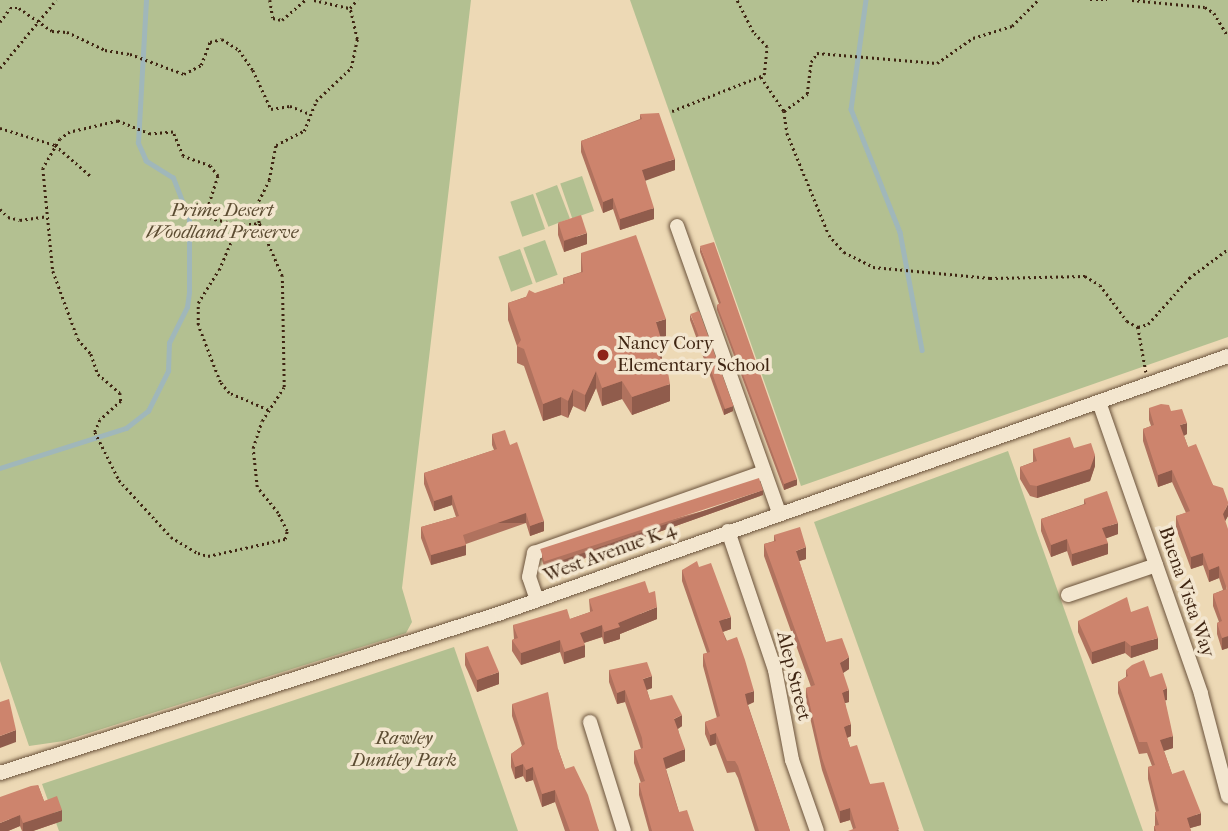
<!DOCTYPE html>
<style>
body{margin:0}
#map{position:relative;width:1228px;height:831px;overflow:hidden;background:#edd9b5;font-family:"IM FELL French Canon",serif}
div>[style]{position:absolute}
.green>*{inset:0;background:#b3c091;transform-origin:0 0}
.stream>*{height:4.5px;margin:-2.25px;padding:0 2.25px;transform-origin:2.25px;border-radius:2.25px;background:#a0b7ba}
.path>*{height:2.5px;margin-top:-1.25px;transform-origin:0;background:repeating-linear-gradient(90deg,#3f2512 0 2px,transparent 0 5.5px)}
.roads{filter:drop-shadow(0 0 2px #6a523b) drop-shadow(0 0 2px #6a523b)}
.minor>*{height:14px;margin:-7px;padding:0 7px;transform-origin:7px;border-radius:7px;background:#f3e6cf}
.wall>*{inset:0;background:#b0725e}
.shaded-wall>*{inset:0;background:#905c4c;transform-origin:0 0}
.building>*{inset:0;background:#cd846d;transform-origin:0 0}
.dots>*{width:19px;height:19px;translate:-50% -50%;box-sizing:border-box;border:4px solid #f3e6cf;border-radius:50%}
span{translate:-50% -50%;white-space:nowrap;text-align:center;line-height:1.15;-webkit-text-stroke:7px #f3e6cf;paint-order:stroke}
.park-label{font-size:19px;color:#5c4c32;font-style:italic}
.poi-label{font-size:19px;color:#3f2512}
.left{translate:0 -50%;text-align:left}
.street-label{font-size:19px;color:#3f2512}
</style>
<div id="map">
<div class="green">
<div style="clip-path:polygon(0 0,471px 0,402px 588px,412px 622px,406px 633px,64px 741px,29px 746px,0 661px)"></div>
<div style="clip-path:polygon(630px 0,1228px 0,1228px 337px,801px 486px)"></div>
<div style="left:582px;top:176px;width:37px;height:23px;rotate:71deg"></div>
<div style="left:557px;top:185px;width:36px;height:23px;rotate:69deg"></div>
<div style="left:533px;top:194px;width:37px;height:24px;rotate:71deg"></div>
<div style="left:545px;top:240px;width:37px;height:23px;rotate:70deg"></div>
<div style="left:520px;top:249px;width:37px;height:23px;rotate:70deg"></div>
<div style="clip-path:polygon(1008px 451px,1143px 831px,924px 831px,814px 522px)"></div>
<div style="clip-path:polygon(454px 647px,518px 831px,59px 831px,42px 784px)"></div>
</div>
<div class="stream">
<div style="left:866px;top:0;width:110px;rotate:97.8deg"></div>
<div style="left:851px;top:109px;width:132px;rotate:68.3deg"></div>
<div style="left:900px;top:232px;width:120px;rotate:79.4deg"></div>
<div style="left:0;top:468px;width:132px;rotate:-17.6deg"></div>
<div style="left:126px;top:428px;width:28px;rotate:-38deg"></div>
<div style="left:148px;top:411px;width:45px;rotate:-63.4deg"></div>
<div style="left:168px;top:371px;width:28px;rotate:-88deg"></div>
<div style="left:169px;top:343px;width:40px;rotate:-63.4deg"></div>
<div style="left:187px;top:307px;width:15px;rotate:-82deg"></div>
<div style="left:189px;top:292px;width:73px;rotate:-90deg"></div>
<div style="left:189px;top:219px;width:44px;rotate:-111.3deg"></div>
<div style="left:173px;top:178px;width:32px;rotate:-148deg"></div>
<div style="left:146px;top:161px;width:20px;rotate:-114deg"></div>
<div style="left:138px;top:143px;width:143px;rotate:-86.8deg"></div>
</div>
<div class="path">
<div style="left:270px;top:0;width:18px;rotate:81deg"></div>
<div style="left:273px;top:18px;width:9px;rotate:13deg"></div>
<div style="left:282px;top:20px;width:30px;rotate:-41deg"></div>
<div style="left:314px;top:0;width:37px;rotate:13deg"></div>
<div style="left:1090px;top:0;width:17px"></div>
<div style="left:1132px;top:0;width:73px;rotate:5.5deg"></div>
<div style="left:1205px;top:7px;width:11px;rotate:34deg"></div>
<div style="left:1214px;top:13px;width:27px;rotate:59deg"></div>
<div style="left:0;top:22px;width:17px;rotate:-54deg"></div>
<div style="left:10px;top:8px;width:9px"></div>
<div style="left:19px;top:8px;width:40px;rotate:34.9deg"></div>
<div style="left:52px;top:31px;width:15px;rotate:4deg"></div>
<div style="left:67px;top:32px;width:42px;rotate:25.3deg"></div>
<div style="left:105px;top:50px;width:25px;rotate:9deg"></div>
<div style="left:130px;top:54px;width:58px;rotate:20.3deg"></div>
<div style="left:184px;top:74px;width:19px;rotate:-28deg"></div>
<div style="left:201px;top:65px;width:25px;rotate:-69deg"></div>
<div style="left:210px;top:42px;width:12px;rotate:-14deg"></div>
<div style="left:222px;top:39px;width:20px;rotate:33deg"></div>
<div style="left:239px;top:50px;width:24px;rotate:55deg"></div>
<div style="left:253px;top:70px;width:43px;rotate:65.2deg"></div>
<div style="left:271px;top:109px;width:19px;rotate:-9deg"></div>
<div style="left:290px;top:106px;width:22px;rotate:22deg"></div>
<div style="left:0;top:68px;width:88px;rotate:-50.5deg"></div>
<div style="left:761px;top:77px;width:41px;rotate:55.9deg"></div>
<div style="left:672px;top:111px;width:99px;rotate:-21.4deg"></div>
<div style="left:764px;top:75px;width:28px;rotate:-84deg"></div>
<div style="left:767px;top:47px;width:21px;rotate:-133deg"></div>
<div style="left:753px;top:32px;width:36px;rotate:-117deg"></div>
<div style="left:784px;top:111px;width:22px;rotate:82deg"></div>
<div style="left:787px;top:133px;width:110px;rotate:67.6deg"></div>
<div style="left:829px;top:235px;width:23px;rotate:49deg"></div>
<div style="left:844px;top:252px;width:33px;rotate:27deg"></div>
<div style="left:873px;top:267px;width:118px;rotate:5.4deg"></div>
<div style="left:990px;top:278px;width:95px;rotate:-1.2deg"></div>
<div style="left:1085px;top:276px;width:17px;rotate:31deg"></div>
<div style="left:1100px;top:285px;width:45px;rotate:53.1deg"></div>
<div style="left:1127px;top:321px;width:13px;rotate:29deg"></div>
<div style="left:1138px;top:327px;width:10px;rotate:-17deg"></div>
<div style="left:1148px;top:324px;width:62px;rotate:-48.3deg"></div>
<div style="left:1189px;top:278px;width:49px;rotate:-36.6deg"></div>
<div style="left:784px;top:111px;width:29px;rotate:-36deg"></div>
<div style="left:807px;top:94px;width:32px;rotate:-83deg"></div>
<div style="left:811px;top:62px;width:11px;rotate:-56deg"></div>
<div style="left:817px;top:53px;width:120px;rotate:4.8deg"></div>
<div style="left:937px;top:63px;width:44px;rotate:-34.8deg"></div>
<div style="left:973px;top:38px;width:41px;rotate:-17.1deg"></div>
<div style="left:1012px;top:26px;width:37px;rotate:-45deg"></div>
<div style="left:0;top:128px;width:58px;rotate:17.2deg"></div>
<div style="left:55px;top:145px;width:49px;rotate:40.9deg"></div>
<div style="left:0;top:209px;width:11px;rotate:45deg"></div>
<div style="left:8px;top:217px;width:12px;rotate:14deg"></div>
<div style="left:20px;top:220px;width:27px;rotate:-8deg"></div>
<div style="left:238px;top:225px;width:21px;rotate:-5deg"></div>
<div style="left:1138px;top:327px;width:46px;rotate:79.9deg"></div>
<div style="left:268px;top:410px;width:43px;rotate:-156.4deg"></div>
<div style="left:229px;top:393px;width:14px;rotate:-129deg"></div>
<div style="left:220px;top:382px;width:61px;rotate:-111.1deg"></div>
<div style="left:198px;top:325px;width:22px;rotate:-90deg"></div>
<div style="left:198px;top:303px;width:39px;rotate:-58deg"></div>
<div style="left:219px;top:270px;width:49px;rotate:-67.1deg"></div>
<div style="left:238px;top:225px;width:28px;rotate:-167deg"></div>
<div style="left:211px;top:219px;width:11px;rotate:-112deg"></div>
<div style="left:207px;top:209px;width:35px;rotate:-72deg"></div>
<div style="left:218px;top:176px;width:13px;rotate:-129deg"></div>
<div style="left:210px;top:166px;width:29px;rotate:-160deg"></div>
<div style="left:183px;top:156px;width:26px;rotate:-113deg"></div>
<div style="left:173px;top:132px;width:23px;rotate:175deg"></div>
<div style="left:150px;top:134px;width:35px;rotate:-158deg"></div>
<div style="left:118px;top:121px;width:49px;rotate:167.1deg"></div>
<div style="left:70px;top:132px;width:12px;rotate:145deg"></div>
<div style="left:60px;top:139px;width:34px;rotate:120deg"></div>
<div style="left:43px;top:168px;width:103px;rotate:84.5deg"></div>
<div style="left:53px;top:271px;width:72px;rotate:69.8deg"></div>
<div style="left:78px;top:339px;width:20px;rotate:49deg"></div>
<div style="left:91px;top:354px;width:21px;rotate:71deg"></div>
<div style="left:98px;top:374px;width:29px;rotate:41deg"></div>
<div style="left:120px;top:393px;width:8px;rotate:83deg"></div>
<div style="left:121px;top:401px;width:28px;rotate:138deg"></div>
<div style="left:100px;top:420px;width:13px;rotate:113deg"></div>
<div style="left:95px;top:432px;width:54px;rotate:63.4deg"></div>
<div style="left:119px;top:480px;width:77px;rotate:47.6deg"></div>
<div style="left:171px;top:537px;width:31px;rotate:31deg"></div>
<div style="left:198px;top:553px;width:10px;rotate:17deg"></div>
<div style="left:208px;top:556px;width:79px;rotate:-12.4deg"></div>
<div style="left:285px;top:539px;width:8px;rotate:-76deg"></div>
<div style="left:287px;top:531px;width:20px;rotate:-117deg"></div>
<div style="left:278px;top:513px;width:33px;rotate:-129deg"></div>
<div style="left:257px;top:487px;width:39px;rotate:-96deg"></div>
<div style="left:253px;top:448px;width:28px;rotate:-72deg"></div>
<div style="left:262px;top:421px;width:40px;rotate:-57.1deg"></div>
<div style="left:284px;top:387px;width:111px;rotate:-91deg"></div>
<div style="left:282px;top:276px;width:58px;rotate:-113.5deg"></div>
<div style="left:259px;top:223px;width:17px;rotate:-100deg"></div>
<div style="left:256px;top:206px;width:29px;rotate:-63deg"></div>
<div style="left:269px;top:180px;width:36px;rotate:-79deg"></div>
<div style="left:276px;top:145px;width:31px;rotate:-27deg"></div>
<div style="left:304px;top:131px;width:32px;rotate:-68deg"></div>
<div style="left:316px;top:101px;width:48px;rotate:-43.3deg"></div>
<div style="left:351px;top:68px;width:30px;rotate:-78deg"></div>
<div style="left:357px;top:39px;width:32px;rotate:-103deg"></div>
<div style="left:350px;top:8px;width:11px;rotate:-49deg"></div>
</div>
<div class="roads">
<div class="minor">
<div style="left:677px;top:226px;width:305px;rotate:70.4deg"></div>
<div style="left:1099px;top:402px;width:309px;rotate:70.7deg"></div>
<div style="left:1201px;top:694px;width:106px;rotate:75.2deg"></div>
<div style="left:728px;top:531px;width:147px;rotate:71.3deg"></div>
<div style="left:775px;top:670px;width:92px;rotate:79.3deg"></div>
<div style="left:792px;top:760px;width:75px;rotate:70.6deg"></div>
<div style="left:1068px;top:595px;width:93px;rotate:-18.8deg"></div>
<div style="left:537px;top:600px;width:24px;rotate:-109deg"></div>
<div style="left:529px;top:577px;width:25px;rotate:-78deg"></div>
<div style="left:534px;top:553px;width:244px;rotate:-19.4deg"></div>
<div style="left:590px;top:722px;width:114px;rotate:72.7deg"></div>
<div style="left:0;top:773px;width:526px;rotate:-17.71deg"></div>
<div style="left:501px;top:613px;width:771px;rotate:-19.47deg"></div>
</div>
</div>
<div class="wall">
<div style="clip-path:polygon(640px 114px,675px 170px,645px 180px,654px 219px,620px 230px,613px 209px,603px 213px,581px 152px,581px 141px,640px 119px)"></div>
<div style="clip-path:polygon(558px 223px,587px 244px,564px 252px,558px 235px)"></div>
<div style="clip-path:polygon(700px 246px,797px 485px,784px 490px,717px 310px,717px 305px,719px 304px,700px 252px)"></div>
<div style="clip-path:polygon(581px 253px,666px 336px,661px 338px,662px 359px,670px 401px,632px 415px,622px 399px,602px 406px,596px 388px,585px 412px,573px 406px,568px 418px,561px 415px,543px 421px,524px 366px,517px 363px,517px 346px,508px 320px,508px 303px,563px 284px,563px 278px,581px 272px)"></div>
<div style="clip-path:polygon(690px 314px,733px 411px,724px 415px,690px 320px)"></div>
<div style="clip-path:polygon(1149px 408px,1171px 411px,1187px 434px,1184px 436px,1188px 447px,1213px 485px,1228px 516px,1225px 521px,1228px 648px,1222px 650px,1217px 634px,1217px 623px,1219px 622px,1213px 606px,1213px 594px,1223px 590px,1219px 578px,1209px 582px,1203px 565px,1191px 569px,1176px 528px,1176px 516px,1186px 513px,1172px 482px,1158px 487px,1143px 441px,1143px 429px,1151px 426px,1149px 420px)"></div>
<div style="clip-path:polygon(492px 434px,510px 445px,544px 531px,530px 536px,526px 523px,466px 544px,466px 555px,431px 565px,421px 538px,421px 527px,456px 517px,452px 505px,434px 511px,424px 484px,424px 473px,494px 450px,492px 445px)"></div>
<div style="clip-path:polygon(1074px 448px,1095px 466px,1090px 481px,1037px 498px,1030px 496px,1020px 479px,1020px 467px,1033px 462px,1033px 449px)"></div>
<div style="clip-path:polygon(763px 495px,546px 572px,542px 560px,542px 554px)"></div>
<div style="clip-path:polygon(1084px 499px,1118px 534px,1106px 538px,1108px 554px,1072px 566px,1067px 551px,1051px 557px,1041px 531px,1041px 519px,1084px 504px)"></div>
<div style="clip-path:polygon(774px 535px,806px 559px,799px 561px,826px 642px,849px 669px,843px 673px,849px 702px,845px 703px,851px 736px,847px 738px,850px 747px,870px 784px,899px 831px,853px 829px,850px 820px,840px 823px,822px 770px,806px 700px,806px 688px,811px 687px,764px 556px,764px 544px,774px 541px)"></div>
<div style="clip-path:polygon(699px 567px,731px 629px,723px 632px,754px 702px,748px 705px,790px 831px,755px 831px,738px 778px,735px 772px,727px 773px,716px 744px,710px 746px,705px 734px,705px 722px,717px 718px,703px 666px,703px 654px,707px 653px,682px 581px,682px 570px)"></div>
<div style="clip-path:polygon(589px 599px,657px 619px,620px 634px,620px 639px,604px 644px,602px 637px,584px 643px,585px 657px,564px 664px,560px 652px,521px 665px,512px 651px,512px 640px,514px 639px,513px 625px,570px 619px,590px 612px)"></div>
<div style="clip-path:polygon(1131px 612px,1158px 649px,1131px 658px,1125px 653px,1092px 664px,1078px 632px,1078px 621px)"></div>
<div style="clip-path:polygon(465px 653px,499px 684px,477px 692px,465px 665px)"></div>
<div style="clip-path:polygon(609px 670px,652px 688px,647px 690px,650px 700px,682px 726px,678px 729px,685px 761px,666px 769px,679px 812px,694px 831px,649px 831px,639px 795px,639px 783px,641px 783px,634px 763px,634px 751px,641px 749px,625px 702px,617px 704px,609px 682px)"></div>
<div style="clip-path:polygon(1126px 670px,1150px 677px,1167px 700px,1165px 700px,1173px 748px,1164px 751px,1172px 774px,1201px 825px,1190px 828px,1191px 831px,1154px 831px,1154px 826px,1155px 826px,1155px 812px,1156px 812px,1148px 779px,1148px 767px,1152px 766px,1147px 753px,1139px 754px,1118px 693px,1118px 682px,1126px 677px)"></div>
<div style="clip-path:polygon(512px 704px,558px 749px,565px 769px,599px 831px,565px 831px,555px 802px,542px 807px,533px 780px,526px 782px,523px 776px,515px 779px,511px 767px,511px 754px,522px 746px,512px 716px)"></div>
<div style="clip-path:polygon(38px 785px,44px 801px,62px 821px,33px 831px,22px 831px,20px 826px,8px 831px,0 831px)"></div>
</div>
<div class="shaded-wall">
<div style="clip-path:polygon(675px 159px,675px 170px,642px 182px,642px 170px)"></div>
<div style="clip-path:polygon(613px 198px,613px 209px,603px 213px,603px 202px)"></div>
<div style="clip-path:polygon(654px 208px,654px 219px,620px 230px,620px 219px)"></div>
<div style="clip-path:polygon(587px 233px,587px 244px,564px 252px,564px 241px)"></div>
<div style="clip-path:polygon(666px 319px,666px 336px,656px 340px,656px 322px)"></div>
<div style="clip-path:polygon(662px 342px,662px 359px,656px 361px,656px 344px)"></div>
<div style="clip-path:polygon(596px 371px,596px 388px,585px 412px,585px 395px)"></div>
<div style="clip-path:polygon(622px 381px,622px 399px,602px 406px,602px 388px)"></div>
<div style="clip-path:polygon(670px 384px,670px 401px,632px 415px,632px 397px)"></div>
<div style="clip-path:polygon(573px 389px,573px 406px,568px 418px,568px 401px)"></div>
<div style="clip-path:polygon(561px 397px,561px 415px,543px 421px,543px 404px)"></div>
<div style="clip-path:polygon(733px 406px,733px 411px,724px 415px,724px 409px)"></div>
<div style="clip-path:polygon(1187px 423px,1187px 434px,1180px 437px,1180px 425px)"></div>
<div style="clip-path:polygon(1095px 455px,1095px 466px,1090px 481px,1037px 498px,1037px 486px)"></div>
<div style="clip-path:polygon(1172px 470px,1172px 482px,1158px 487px,1158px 475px)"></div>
<div style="clip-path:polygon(797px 479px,797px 485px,784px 490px,784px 484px)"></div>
<div style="clip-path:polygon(763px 490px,763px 495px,546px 572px,546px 566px)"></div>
<div style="clip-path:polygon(452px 495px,452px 505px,434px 511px,434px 501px)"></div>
<div style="clip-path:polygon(1228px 504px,1228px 516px,1223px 525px,1223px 514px)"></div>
<div style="left:526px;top:513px;width:10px;height:67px;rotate:90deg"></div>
<div style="clip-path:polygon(544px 521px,544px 531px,530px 536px,530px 526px)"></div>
<div style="clip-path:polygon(1118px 523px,1118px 534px,1102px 540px,1102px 528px)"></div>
<div style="clip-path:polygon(1067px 539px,1067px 551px,1051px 557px,1051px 545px)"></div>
<div style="clip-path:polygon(1108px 543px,1108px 554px,1072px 566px,1072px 554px)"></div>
<div style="clip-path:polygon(466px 545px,466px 555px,431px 565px,431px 555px)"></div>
<div style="clip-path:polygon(806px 547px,806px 559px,796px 562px,796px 551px)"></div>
<div style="clip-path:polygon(1203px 553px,1203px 565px,1191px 569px,1191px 557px)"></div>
<div style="clip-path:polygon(1219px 566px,1219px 578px,1209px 582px,1209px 570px)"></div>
<div style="clip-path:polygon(657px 607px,657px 619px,620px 634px,620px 639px,604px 644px,604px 632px,618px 623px)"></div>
<div style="clip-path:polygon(731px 617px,731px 629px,719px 633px,719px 621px)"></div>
<div style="clip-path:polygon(602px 625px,602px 637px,580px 644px,580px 633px)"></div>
<div style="clip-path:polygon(1228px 636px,1228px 648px,1222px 650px,1222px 638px)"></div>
<div style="clip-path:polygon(1158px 638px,1158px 649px,1131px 658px,1131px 646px)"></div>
<div style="clip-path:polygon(560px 640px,560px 652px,521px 665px,521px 653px)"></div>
<div style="clip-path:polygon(1125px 641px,1125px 653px,1092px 664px,1092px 652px)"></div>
<div style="clip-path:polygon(585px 645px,585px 657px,564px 664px,564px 652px)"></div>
<div style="clip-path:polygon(849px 657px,849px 669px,840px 675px,840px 663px)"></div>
<div style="clip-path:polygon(499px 672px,499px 684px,477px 692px,477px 680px)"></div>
<div style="clip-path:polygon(652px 676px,652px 688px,643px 691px,643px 679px)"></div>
<div style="clip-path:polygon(1167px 688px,1167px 700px,1163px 701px,1163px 690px)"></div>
<div style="clip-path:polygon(625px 690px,625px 702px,617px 704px,617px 693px)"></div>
<div style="clip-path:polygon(849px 690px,849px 702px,842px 704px,842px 693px)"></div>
<div style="clip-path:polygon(754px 691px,754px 702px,745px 706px,745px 694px)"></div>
<div style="clip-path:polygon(682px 715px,682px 726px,674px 731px,674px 719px)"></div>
<div style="clip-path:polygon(851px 724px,851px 736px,844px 739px,844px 727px)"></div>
<div style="clip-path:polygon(16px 730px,16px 742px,0 748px,0 736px)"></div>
<div style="clip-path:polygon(716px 733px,716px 744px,710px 746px,710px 735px)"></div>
<div style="clip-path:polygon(1173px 736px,1173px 748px,1160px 752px,1160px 740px)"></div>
<div style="clip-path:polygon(685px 749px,685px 761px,663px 770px,663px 758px)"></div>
<div style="clip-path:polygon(523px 764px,523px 776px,515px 779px,515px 767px)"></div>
<div style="clip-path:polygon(533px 767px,533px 780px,526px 782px,526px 770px)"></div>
<div style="clip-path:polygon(555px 790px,555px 802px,542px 807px,542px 794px)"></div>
<div style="clip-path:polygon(850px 808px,850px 820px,840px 823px,840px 811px)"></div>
<div style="clip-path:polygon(62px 810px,62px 821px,33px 831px,23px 831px,23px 823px)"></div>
<div style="clip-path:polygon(1201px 813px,1201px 825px,1187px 829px,1187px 818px)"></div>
<div style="clip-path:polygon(20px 815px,20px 826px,8px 831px,0 831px,0 823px)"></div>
</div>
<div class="building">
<div style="clip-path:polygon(659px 113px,675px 159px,642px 170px,654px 208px,620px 219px,613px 198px,603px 202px,581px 141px,642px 119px,640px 114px)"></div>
<div style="left:581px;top:215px;width:19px;height:24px;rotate:72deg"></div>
<div style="clip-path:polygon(636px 235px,666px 319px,656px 322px,662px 342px,656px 344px,660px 358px,666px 361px,670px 384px,632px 397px,622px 381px,602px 388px,596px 371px,585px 395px,573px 389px,568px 401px,561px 397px,543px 404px,524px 349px,517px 346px,521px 340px,508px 303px,526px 297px,529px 290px,535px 293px,565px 283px,563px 278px,583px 272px,581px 253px)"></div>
<div style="clip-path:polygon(714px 242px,797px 479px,784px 484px,717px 305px,721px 303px,700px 246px)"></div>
<div style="left:699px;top:311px;width:101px;height:9px;rotate:70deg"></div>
<div style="clip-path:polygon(1161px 404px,1169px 405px,1171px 411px,1182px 409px,1187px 423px,1180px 425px,1188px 447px,1196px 444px,1213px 485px,1223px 488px,1228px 502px,1228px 504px,1223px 514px,1228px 529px,1228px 636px,1222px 638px,1217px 623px,1222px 621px,1213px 594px,1227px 589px,1219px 566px,1209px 570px,1203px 553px,1191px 557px,1176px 516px,1190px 511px,1172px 470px,1158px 475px,1143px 429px,1154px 425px,1149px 408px)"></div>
<div style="clip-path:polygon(505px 430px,510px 445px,517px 442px,544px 521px,530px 526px,526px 513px,463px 535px,466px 545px,431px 555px,421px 527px,459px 516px,452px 495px,434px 501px,424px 473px,497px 449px,492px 434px)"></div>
<div style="clip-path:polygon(1070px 437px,1074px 448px,1091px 443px,1095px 455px,1090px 469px,1037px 486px,1030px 485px,1020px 467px,1037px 461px,1033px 449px)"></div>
<div style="left:759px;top:478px;width:13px;height:230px;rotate:72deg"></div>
<div style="clip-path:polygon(1107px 491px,1118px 523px,1102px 528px,1108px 543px,1072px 554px,1067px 539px,1051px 545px,1041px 519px,1086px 504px,1084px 499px)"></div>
<div style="clip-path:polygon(800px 527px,806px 547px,796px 551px,826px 642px,842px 638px,849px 657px,840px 663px,849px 690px,842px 693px,851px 724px,844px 727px,850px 747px,857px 745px,870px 784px,884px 782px,899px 829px,896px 831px,848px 831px,856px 828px,850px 808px,840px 811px,822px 758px,806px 688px,815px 685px,764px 544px,776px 541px,774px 535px)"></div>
<div style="clip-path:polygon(697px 561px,699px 567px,711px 563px,731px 617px,719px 621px,726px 641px,737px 637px,745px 660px,754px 691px,745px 694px,747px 703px,790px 831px,759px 831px,738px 766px,735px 761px,727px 761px,716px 733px,710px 735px,705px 722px,720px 716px,703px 654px,710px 652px,682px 570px)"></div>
<div style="clip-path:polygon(645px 581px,649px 593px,655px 591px,657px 607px,618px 623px,620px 627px,604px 632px,602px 625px,580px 633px,585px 645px,564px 652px,560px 640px,521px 653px,512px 640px,518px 638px,513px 625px,567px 609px,570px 619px,593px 611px,589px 599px)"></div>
<div style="clip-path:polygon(1127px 597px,1131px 612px,1148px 606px,1158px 638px,1131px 646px,1125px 641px,1092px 652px,1078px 621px)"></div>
<div style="clip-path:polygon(488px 646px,499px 672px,477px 680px,465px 653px)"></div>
<div style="clip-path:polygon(1144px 660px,1150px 677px,1162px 673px,1167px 688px,1163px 690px,1173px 736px,1160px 740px,1172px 774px,1184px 770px,1201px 813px,1187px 818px,1191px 831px,1156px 831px,1154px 826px,1159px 825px,1155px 812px,1159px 811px,1148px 767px,1155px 765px,1147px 742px,1139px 742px,1118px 682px,1128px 676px,1126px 670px,1132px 665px)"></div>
<div style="clip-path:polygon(647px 662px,652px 676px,643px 679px,650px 700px,672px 695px,682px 715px,674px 719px,685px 749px,663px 758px,670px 785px,679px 812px,687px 810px,694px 831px,652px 831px,650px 824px,639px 783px,645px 781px,634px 751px,643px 748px,642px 738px,625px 690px,617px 693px,609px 670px)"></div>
<div style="clip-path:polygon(548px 692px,558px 749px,565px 769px,574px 766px,588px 795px,599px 831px,570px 831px,555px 790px,542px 794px,533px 767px,526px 770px,523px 764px,515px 767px,511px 754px,525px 744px,512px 704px)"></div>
<div style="clip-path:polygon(9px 699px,16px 730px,0 736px,0 702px)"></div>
<div style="clip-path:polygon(38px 785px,44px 801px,57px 796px,62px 810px,23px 823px,20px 815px,0 823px,0 797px,31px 786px)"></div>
</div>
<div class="dots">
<div style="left:603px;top:355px;background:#8f2418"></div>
</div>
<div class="park-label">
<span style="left:222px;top:222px">Prime Desert<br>Woodland Preserve</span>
<span style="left:404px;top:750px">Rawley<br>Duntley Park</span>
</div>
<div class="poi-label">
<span class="left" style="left:617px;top:355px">Nancy Cory<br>Elementary School</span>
</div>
<div class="street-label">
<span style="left:610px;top:553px;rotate:-20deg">West Avenue K 4</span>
<span style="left:1186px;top:592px;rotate:71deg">Buena Vista Way</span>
<span style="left:793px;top:676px;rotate:76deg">Alep Street</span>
</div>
</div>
